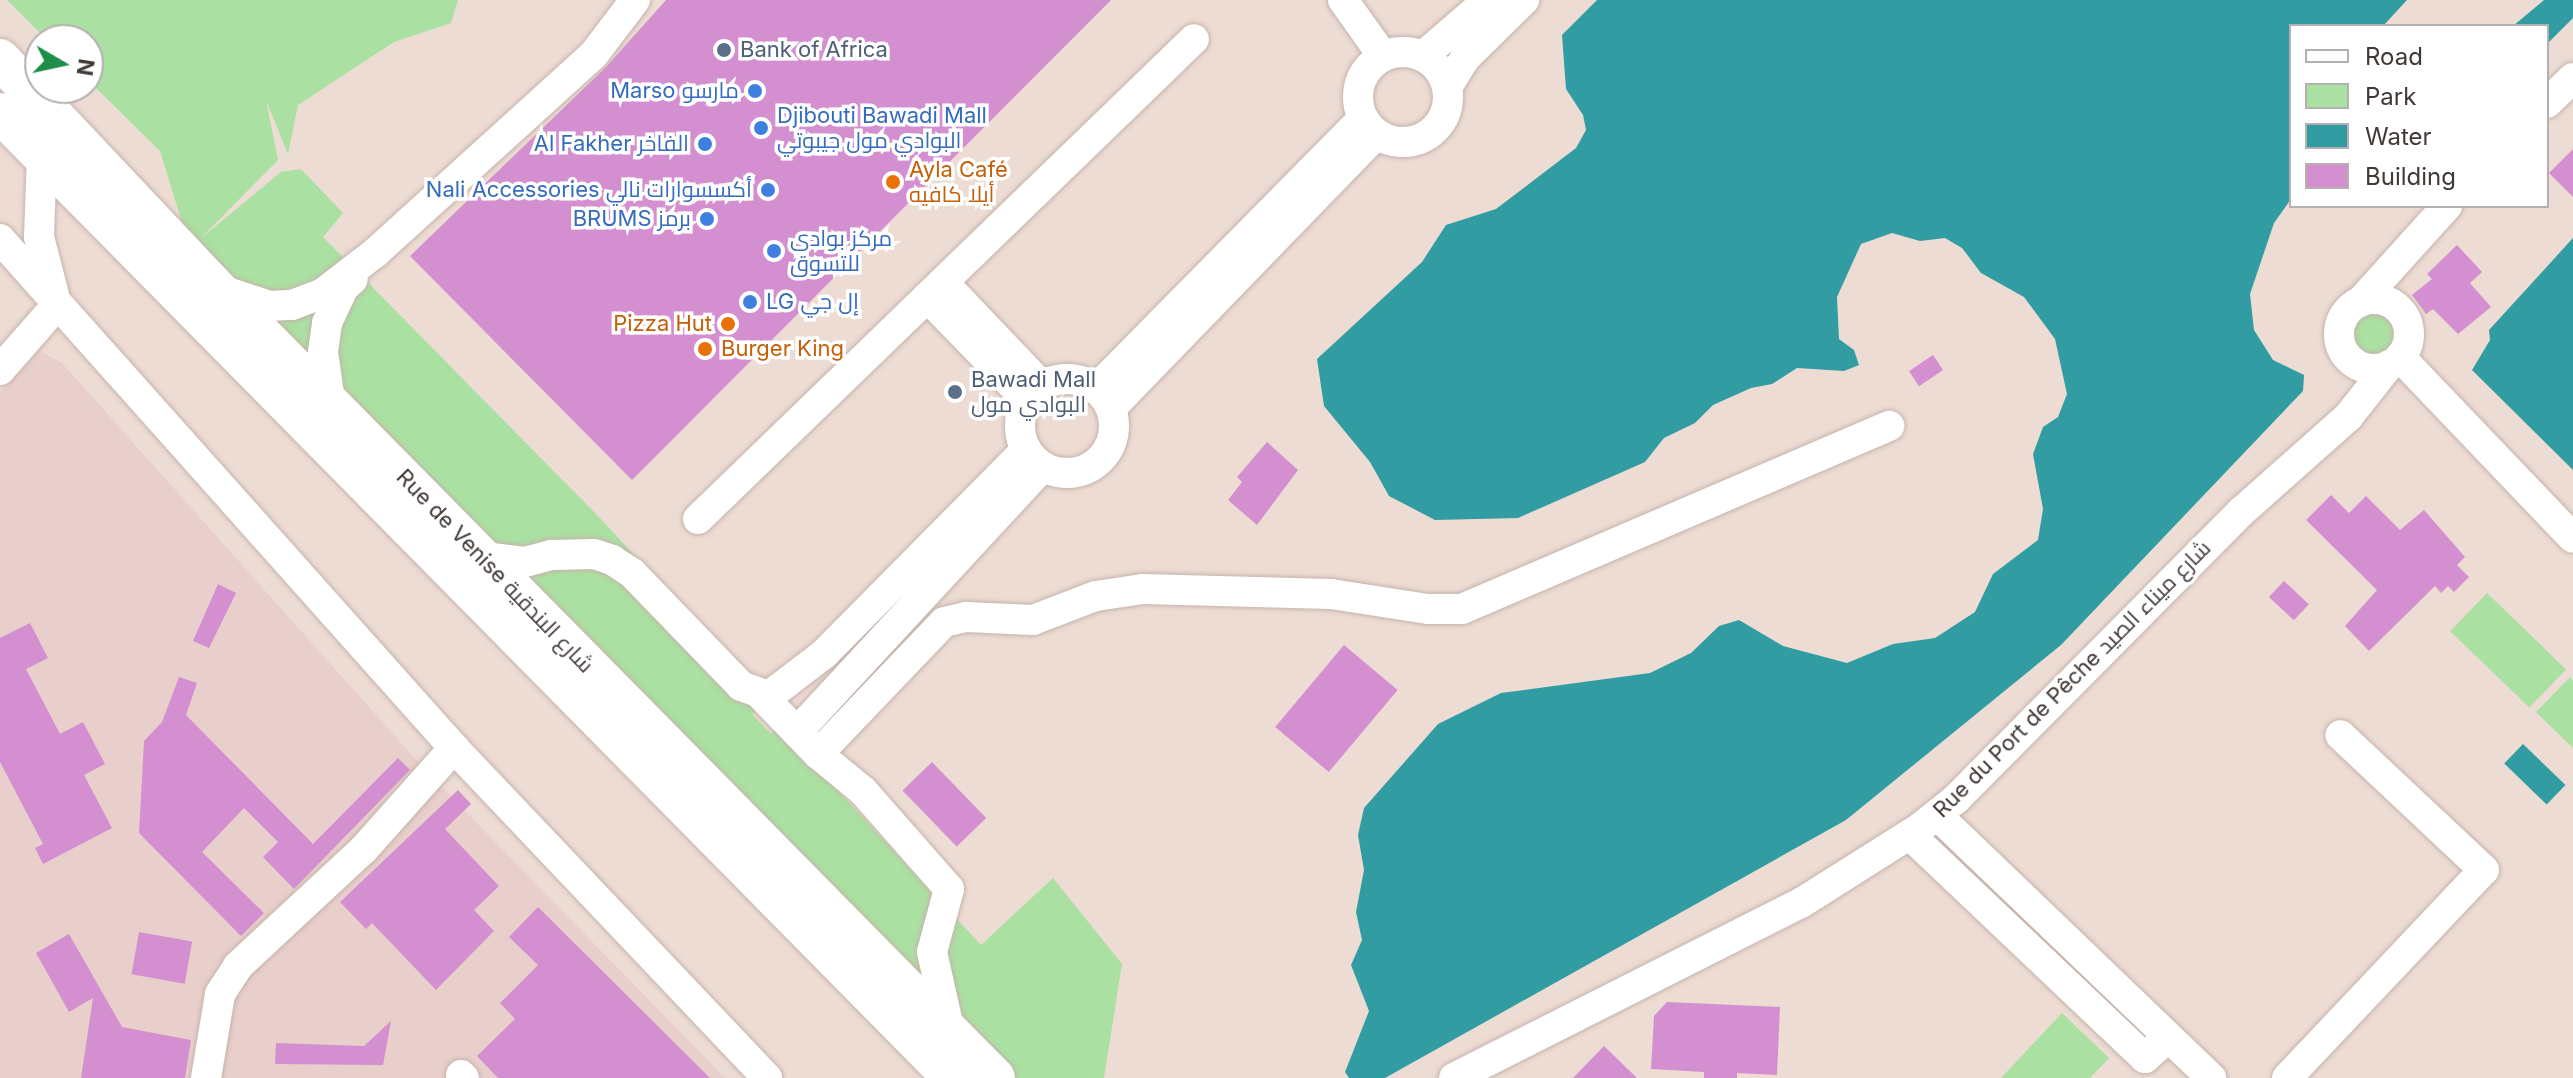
<!DOCTYPE html>
<meta charset="utf-8">
<style>
body{margin:0}
#map{position:relative;width:2573px;height:1078px;overflow:hidden;background:#eddcd3;font-family:Inter,Cairo,sans-serif}
div>[style]{position:absolute}
.industrial>*{inset:0;background:#e9cfcb}
.green>*{inset:0;background:#aae0a1;transform-origin:0 0}
.round{border-radius:50%}
.water>*{inset:0;background:#319ca2;transform-origin:0 0}
.building>*{inset:0;background:#d38fd0;transform-origin:0 0}
.roads{filter:drop-shadow(0 0 2px #c5b4ac) drop-shadow(0 0 2px #c5b4ac)}
.minor>*{height:30px;margin:-15px;padding:0 15px;transform-origin:15px;border-radius:15px;background:#fff}
.minor>.ring{margin:-15px;padding:0;box-sizing:content-box;background:none;border:30px solid #fff;border-radius:50%}
.major>*{height:40px;margin:-20px;padding:0 20px;transform-origin:20px;border-radius:20px;background:#fff}
.dots>*{width:22px;height:22px;translate:-50% -50%;box-sizing:border-box;border:4px solid #fff;border-radius:50%}
span{translate:-50% -50%;white-space:nowrap;text-align:center;line-height:1.15;-webkit-text-stroke:7px #fff;paint-order:stroke}
.service-label{font-size:22px;color:#4e5e75}
.left{translate:0 -50%;text-align:left}
.shop-label{font-size:22px;color:#366cbe}
.right{translate:-100% -50%;text-align:right}
.food-label{font-size:22px;color:#c56008}
.street-label{font-size:22px;color:#403936}
.legend{position:absolute;left:2289px;top:24px;width:260px;height:184px;box-sizing:border-box;background:#fff;border:2px solid #b3b0af;margin:0;padding:10px 14px;list-style:none;font-size:24px;color:#403936}
.legend li{display:flex;align-items:center;gap:16px;height:40px}
.legend b{width:40px;border:2px solid #b3b0af}
.north{position:absolute;left:24px;top:24px;width:80px;height:80px;box-sizing:border-box;background:#fff;border:2px solid #b3b0af;border-radius:50%;rotate:99deg;font-size:22px;font-weight:700;line-height:32px;text-align:center;color:#403936}
.north::after{content:'';display:block;margin:auto;width:28px;height:36px;background:#1e8e48;clip-path:polygon(50% 0,100% 100%,50% 72%,0 100%)}
</style>
<div id="map">
<div class="industrial">
<div style="clip-path:polygon(40px 351px,62px 363px,427px 772px,725px 1078px,0 1078px,0 392px)"></div>
</div>
<div class="green">
<div style="clip-path:polygon(7px 0,458px 0,451px 23px,394px 42px,298px 105px,288px 154px,266px 100px,278px 160px,200px 239px,281px 172px,301px 169px,343px 213px,323px 237px,598px 516px,769px 701px,752px 714px,771px 734px,778px 726px,981px 945px,1053px 878px,1122px 964px,1104px 1078px,987px 1078px,190px 248px,160px 151px,88px 80px,88px 40px,47px 40px)"></div>
<div class="round" style="left:2339px;top:306px;width:54px;height:54px"></div>
<div style="left:2487px;top:593px;width:110px;height:53px;rotate:44deg"></div>
<div style="clip-path:polygon(2570px 677px,2573px 681px,2573px 748px,2536px 712px)"></div>
<div style="clip-path:polygon(2062px 1013px,2109px 1058px,2090px 1078px,2001px 1078px)"></div>
</div>
<div class="water">
<div style="clip-path:polygon(1597px 0,2407px 0,2383px 26px,2291px 26px,2291px 199px,2274px 223px,2250px 294px,2254px 330px,2273px 360px,2304px 375px,2303px 391px,2061px 645px,1846px 820px,1385px 1078px,1349px 1078px,1345px 1072px,1369px 1011px,1351px 965px,1362px 940px,1356px 912px,1364px 870px,1358px 835px,1364px 808px,1438px 724px,1501px 693px,1650px 673px,1691px 653px,1719px 626px,1739px 620px,1783px 646px,1847px 663px,1893px 644px,1935px 638px,1975px 612px,1993px 574px,2038px 540px,2043px 509px,2033px 454px,2043px 427px,2058px 417px,2067px 394px,2055px 339px,2024px 297px,1981px 273px,1962px 248px,1945px 238px,1920px 241px,1892px 233px,1861px 244px,1837px 297px,1839px 339px,1854px 350px,1859px 365px,1844px 371px,1797px 368px,1772px 384px,1751px 388px,1713px 405px,1695px 423px,1664px 438px,1645px 462px,1518px 518px,1435px 520px,1389px 496px,1370px 462px,1324px 406px,1317px 359px,1422px 262px,1446px 225px,1496px 209px,1576px 148px,1586px 130px,1583px 115px,1566px 89px,1562px 35px)"></div>
<div style="clip-path:polygon(2544px 0,2573px 0,2573px 18px,2547px 44px,2547px 26px,2513px 26px)"></div>
<div style="clip-path:polygon(2573px 238px,2573px 470px,2472px 370px,2490px 340px,2489px 330px)"></div>
<div style="left:2523px;top:744px;width:59px;height:27px;rotate:44deg"></div>
</div>
<div class="building">
<div style="clip-path:polygon(666px 0,1111px 0,632px 480px,410px 256px,606px 67px)"></div>
<div style="clip-path:polygon(2573px 149px,2573px 197px,2549px 173px)"></div>
<div style="clip-path:polygon(2457px 245px,2482px 272px,2470px 283px,2491px 307px,2458px 334px,2433px 309px,2426px 314px,2412px 295px,2432px 279px,2427px 274px)"></div>
<div style="left:1933px;top:355px;width:18px;height:29px;rotate:56deg"></div>
<div style="clip-path:polygon(1267px 442px,1298px 470px,1257px 525px,1228px 500px,1242px 482px,1237px 477px)"></div>
<div style="clip-path:polygon(2331px 495px,2349px 513px,2366px 496px,2400px 530px,2424px 510px,2465px 557px,2457px 565px,2469px 577px,2454px 592px,2448px 586px,2441px 593px,2435px 586px,2369px 651px,2345px 626px,2377px 590px,2306px 520px)"></div>
<div style="left:2284px;top:581px;width:34px;height:22px;rotate:43deg"></div>
<div style="clip-path:polygon(218px 584px,236px 593px,209px 648px,193px 641px)"></div>
<div style="clip-path:polygon(30px 623px,48px 658px,26px 669px,60px 734px,83px 722px,105px 764px,84px 775px,112px 828px,43px 864px,35px 848px,43px 844px,0 762px,0 638px)"></div>
<div style="left:1344px;top:645px;width:70px;height:107px;rotate:40deg"></div>
<div style="clip-path:polygon(179px 677px,197px 683px,186px 715px,313px 844px,398px 758px,410px 770px,294px 889px,263px 857px,278px 842px,244px 808px,202px 852px,264px 913px,241px 936px,139px 833px,144px 741px,162px 722px)"></div>
<div style="left:932px;top:762px;width:78px;height:41px;rotate:46deg"></div>
<div style="clip-path:polygon(458px 790px,471px 804px,445px 829px,499px 886px,474px 910px,494px 931px,436px 990px,372px 923px,366px 929px,340px 902px)"></div>
<div style="clip-path:polygon(538px 907px,710px 1078px,498px 1078px,477px 1056px,515px 1019px,500px 1003px,538px 965px,509px 937px)"></div>
<div style="left:139px;top:932px;width:54px;height:43px;rotate:10deg"></div>
<div style="clip-path:polygon(69px 934px,122px 1027px,191px 1040px,185px 1078px,81px 1078px,93px 998px,69px 1012px,36px 953px)"></div>
<div style="clip-path:polygon(1667px 1002px,1780px 1007px,1777px 1075px,1737px 1073px,1737px 1078px,1704px 1078px,1704px 1072px,1651px 1069px,1654px 1016px)"></div>
<div style="clip-path:polygon(391px 1021px,383px 1065px,275px 1064px,276px 1043px,364px 1046px)"></div>
<div style="clip-path:polygon(1604px 1046px,1637px 1078px,1573px 1078px)"></div>
</div>
<div class="roads">
<div class="minor">
<div style="left:1343px;top:0;width:69px;rotate:54.5deg"></div>
<div class="ring" style="left:1358px;top:52px;width:60px;height:60px"></div>
<div style="left:1423px;top:56px;width:86px;rotate:-40.7deg"></div>
<div style="left:1447px;top:87px;width:34px;rotate:-58deg"></div>
<div style="left:1465px;top:58px;width:83px;rotate:-44.5deg"></div>
<div style="left:2547px;top:103px;width:36px;rotate:-44deg"></div>
<div style="left:42px;top:155px;width:82px;rotate:92.1deg"></div>
<div style="left:39px;top:237px;width:60px;rotate:75.5deg"></div>
<div style="left:0;top:239px;width:682px;rotate:48.27deg"></div>
<div style="left:454px;top:748px;width:455px;rotate:46.5deg"></div>
<div style="left:943px;top:282px;width:144px;rotate:46.4deg"></div>
<div style="left:224px;top:291px;width:48px;rotate:18.1deg"></div>
<div style="left:270px;top:306px;width:22px;rotate:-3deg"></div>
<div style="left:292px;top:305px;width:33px;rotate:-21deg"></div>
<div style="left:323px;top:293px;width:67px;rotate:-37.7deg"></div>
<div style="left:376px;top:252px;width:294px;rotate:-42.2deg"></div>
<div style="left:594px;top:54px;width:68px;rotate:-52.8deg"></div>
<div style="left:927px;top:297px;width:144px;rotate:45.8deg"></div>
<div class="ring" style="left:2339px;top:299px;width:40px;height:40px"></div>
<div style="left:2362px;top:300px;width:127px;rotate:-47.9deg"></div>
<div style="left:2400px;top:357px;width:250px;rotate:46.3deg"></div>
<div style="left:0;top:370px;width:86px;rotate:-48.8deg"></div>
<div class="ring" style="left:1020px;top:379px;width:64px;height:64px"></div>
<div style="left:1096px;top:389px;width:380px;rotate:-45.4deg"></div>
<div style="left:330px;top:401px;width:49px;rotate:-98.1deg"></div>
<div style="left:323px;top:352px;width:29px;rotate:-82deg"></div>
<div style="left:327px;top:323px;width:38px;rotate:-65deg"></div>
<div style="left:343px;top:288px;width:13px;rotate:-42deg"></div>
<div style="left:1113px;top:406px;width:378px;rotate:-45.9deg"></div>
<div style="left:698px;top:519px;width:690px;rotate:-44.06deg"></div>
<div style="left:483px;top:557px;width:42px;rotate:6.8deg"></div>
<div style="left:525px;top:562px;width:28px;rotate:-15deg"></div>
<div style="left:552px;top:555px;width:42px;rotate:-1.4deg"></div>
<div style="left:594px;top:554px;width:19px;rotate:18deg"></div>
<div style="left:612px;top:560px;width:24px;rotate:33deg"></div>
<div style="left:632px;top:573px;width:157px;rotate:46deg"></div>
<div style="left:741px;top:686px;width:30px;rotate:20deg"></div>
<div style="left:769px;top:696px;width:69px;rotate:-37.4deg"></div>
<div style="left:824px;top:654px;width:287px;rotate:-45.3deg"></div>
<div style="left:761px;top:695px;width:82px;rotate:46deg"></div>
<div style="left:818px;top:754px;width:58px;rotate:39.4deg"></div>
<div style="left:863px;top:791px;width:130px;rotate:48.7deg"></div>
<div style="left:949px;top:889px;width:65px;rotate:105.1deg"></div>
<div style="left:932px;top:952px;width:78px;rotate:77.4deg"></div>
<div style="left:797px;top:732px;width:361px;rotate:-47.2deg"></div>
<div style="left:818px;top:754px;width:182px;rotate:-46.3deg"></div>
<div style="left:944px;top:622px;width:23px;rotate:-13deg"></div>
<div style="left:966px;top:617px;width:67px;rotate:2.6deg"></div>
<div style="left:1033px;top:620px;width:67px;rotate:-20.9deg"></div>
<div style="left:1096px;top:596px;width:48px;rotate:-8.5deg"></div>
<div style="left:1143px;top:589px;width:188px;rotate:1.5deg"></div>
<div style="left:1331px;top:594px;width:98px;rotate:8.8deg"></div>
<div style="left:1428px;top:609px;width:34px"></div>
<div style="left:1462px;top:609px;width:465px;rotate:-23.2deg"></div>
<div style="left:1937px;top:815px;width:380px;rotate:43.8deg"></div>
<div style="left:1910px;top:835px;width:324px;rotate:43.5deg"></div>
<div style="left:2145px;top:1058px;width:31px;rotate:-42deg"></div>
<div style="left:461px;top:1075px;width:4px;rotate:45deg"></div>
<div style="left:206px;top:1078px;width:85px;rotate:-80.5deg"></div>
<div style="left:220px;top:994px;width:33px;rotate:-57deg"></div>
<div style="left:238px;top:966px;width:171px;rotate:-42.9deg"></div>
<div style="left:363px;top:850px;width:137px;rotate:-48.3deg"></div>
<div style="left:1454px;top:1078px;width:389px;rotate:-26.8deg"></div>
<div style="left:1801px;top:903px;width:142px;rotate:-32.3deg"></div>
<div style="left:1921px;top:827px;width:45px;rotate:-38.7deg"></div>
<div style="left:1956px;top:799px;width:404px;rotate:-45.2deg"></div>
<div style="left:2241px;top:512px;width:143px;rotate:-41.6deg"></div>
<div style="left:2348px;top:417px;width:66px;rotate:-51.7deg"></div>
<div style="left:2287px;top:1078px;width:286px;rotate:-46.6deg"></div>
<div style="left:2484px;top:870px;width:197px;rotate:-136.8deg"></div>
</div>
<div class="major">
<div style="left:0;top:59px;width:309px;rotate:46.7deg"></div>
<div style="left:212px;top:284px;width:1115px;rotate:45.4deg"></div>
<div style="left:0;top:113px;width:1356px;rotate:45.36deg"></div>
</div>
</div>
<div class="dots">
<div style="left:724px;top:50px;background:#5c6f8a"></div>
<div style="left:755px;top:91px;background:#3f7fe0"></div>
<div style="left:761px;top:128px;background:#3f7fe0"></div>
<div style="left:705px;top:144px;background:#3f7fe0"></div>
<div style="left:893px;top:182px;background:#e8710a"></div>
<div style="left:768px;top:190px;background:#3f7fe0"></div>
<div style="left:707px;top:219px;background:#3f7fe0"></div>
<div style="left:774px;top:251px;background:#3f7fe0"></div>
<div style="left:750px;top:302px;background:#3f7fe0"></div>
<div style="left:728px;top:324px;background:#e8710a"></div>
<div style="left:705px;top:349px;background:#e8710a"></div>
<div style="left:955px;top:392px;background:#5c6f8a"></div>
</div>
<div class="service-label">
<span class="left" style="left:740px;top:50px">Bank of Africa</span>
<span class="left" style="left:971px;top:392px">Bawadi Mall<br>البوادي مول</span>
</div>
<div class="shop-label">
<span class="right" style="left:739px;top:91px">Marso مارسو</span>
<span class="left" style="left:777px;top:128px">Djibouti Bawadi Mall<br>البوادي مول جيبوتي</span>
<span class="right" style="left:689px;top:144px">Al Fakher الفاخر</span>
<span class="right" style="left:752px;top:190px">Nali Accessories أكسسوارات نالي</span>
<span class="right" style="left:691px;top:219px">BRUMS برمز</span>
<span class="left" style="left:790px;top:251px">مركز بوادي<br>للتسوق</span>
<span class="left" style="left:766px;top:302px">LG إل جي</span>
</div>
<div class="food-label">
<span class="left" style="left:909px;top:182px">Ayla Café<br>أيلا كافيه</span>
<span class="right" style="left:712px;top:324px">Pizza Hut</span>
<span class="left" style="left:721px;top:349px">Burger King</span>
</div>
<div class="street-label">
<span style="left:495px;top:571px;rotate:46deg">Rue de Venise شارع البندقية</span>
<span style="left:2072px;top:679px;rotate:-45deg">Rue du Port de Pêche شارع ميناء الصيد</span>
</div>
<ul class="legend">
<li><b style="height:10px;background:#fff"></b>Road</li>
<li><b style="height:22px;background:#aae0a1"></b>Park</li>
<li><b style="height:22px;background:#319ca2"></b>Water</li>
<li><b style="height:22px;background:#d38fd0"></b>Building</li>
</ul>
<div class="north">N</div>
</div>
